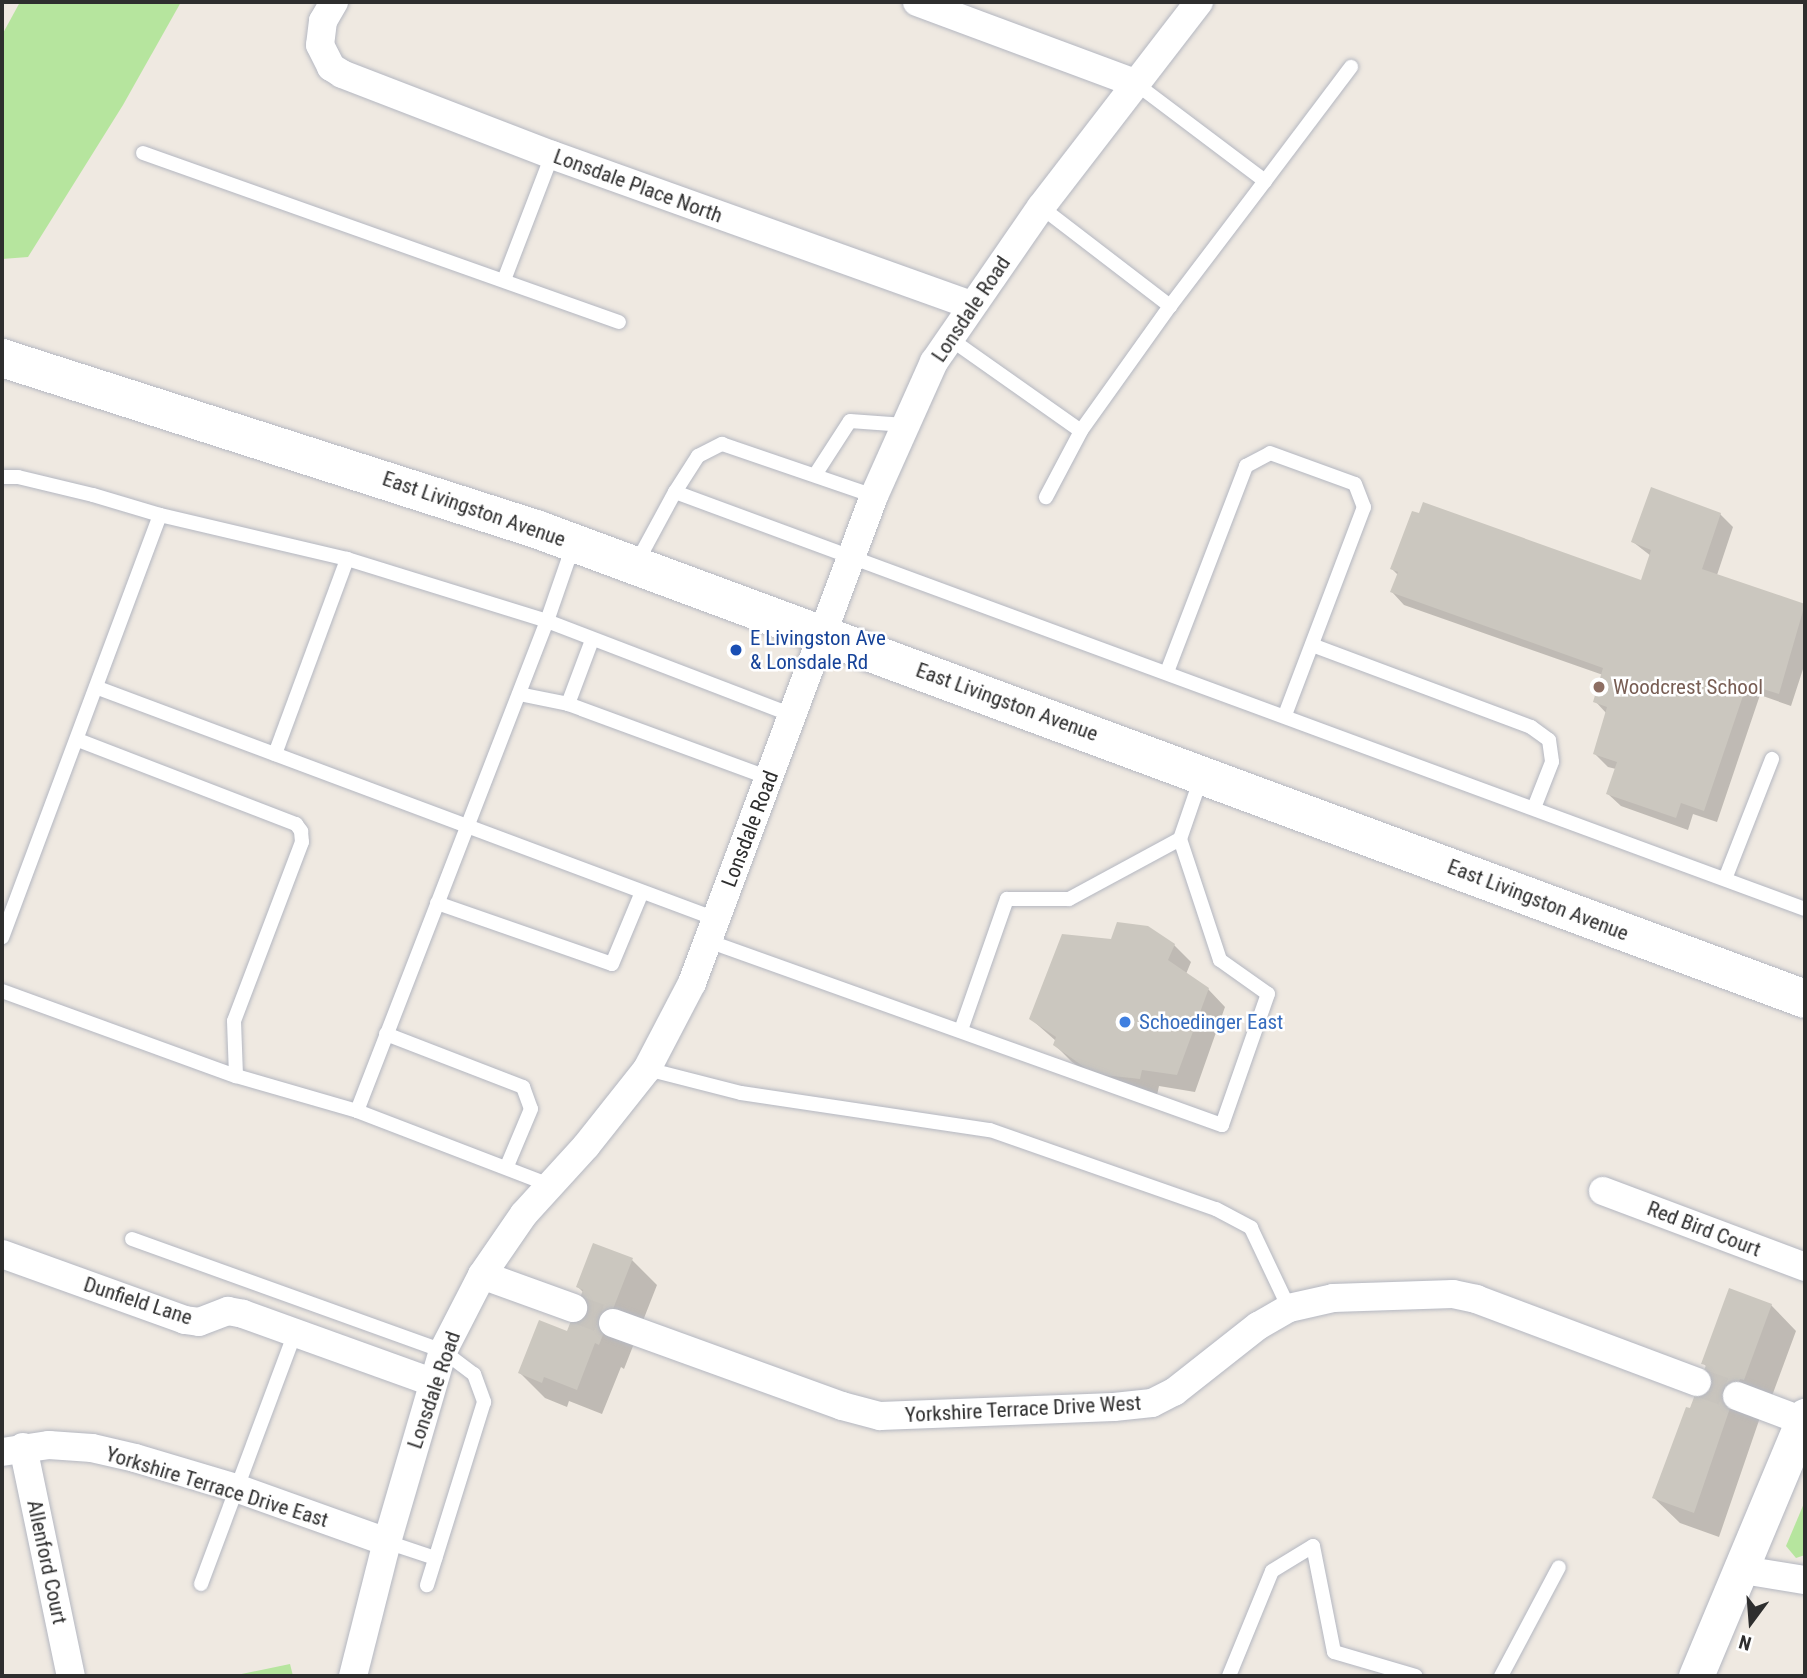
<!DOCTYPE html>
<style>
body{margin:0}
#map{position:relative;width:1807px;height:1678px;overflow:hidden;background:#efe9e1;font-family:"Roboto Condensed",sans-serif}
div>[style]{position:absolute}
.green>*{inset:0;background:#b6e59e}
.shadow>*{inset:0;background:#0003}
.building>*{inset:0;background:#cbc7bf}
.minor-tunnel>*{height:28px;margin-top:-14px;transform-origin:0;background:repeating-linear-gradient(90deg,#c8c4bd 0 28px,transparent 0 42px)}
.roads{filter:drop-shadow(0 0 2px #b4b7c1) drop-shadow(0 0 2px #b4b7c1)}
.service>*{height:14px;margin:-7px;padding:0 7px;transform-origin:7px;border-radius:7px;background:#fff}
.minor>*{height:28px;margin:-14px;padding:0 14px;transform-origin:14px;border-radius:14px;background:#fff}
.tertiary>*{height:35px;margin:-17.5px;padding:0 17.5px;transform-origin:17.5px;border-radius:17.5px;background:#fff}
.secondary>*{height:38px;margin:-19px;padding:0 19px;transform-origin:19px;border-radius:19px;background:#fff}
.dots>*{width:19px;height:19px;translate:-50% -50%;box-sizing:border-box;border:4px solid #fff;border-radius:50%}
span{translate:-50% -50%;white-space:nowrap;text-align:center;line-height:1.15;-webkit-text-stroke:5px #fff;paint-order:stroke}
.street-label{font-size:21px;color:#2e2e2e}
.transit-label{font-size:21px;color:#164399}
.left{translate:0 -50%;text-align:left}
.education-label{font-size:21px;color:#785e54}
.shop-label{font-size:21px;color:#366cbe}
.frame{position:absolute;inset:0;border:4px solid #2e2e2e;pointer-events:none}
.north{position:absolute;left:1716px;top:1587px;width:70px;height:70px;-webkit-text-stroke:5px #fff;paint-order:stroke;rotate:196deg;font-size:19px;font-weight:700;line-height:28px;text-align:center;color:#2e2e2e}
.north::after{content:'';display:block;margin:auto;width:24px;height:32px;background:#2e2e2e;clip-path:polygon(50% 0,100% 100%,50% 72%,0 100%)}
</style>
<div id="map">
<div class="green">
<div style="clip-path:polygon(20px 2px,181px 2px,123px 105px,28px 257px,2px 259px,2px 35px)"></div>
<div style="clip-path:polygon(1805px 1501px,1805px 1555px,1796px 1558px,1786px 1546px)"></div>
<div style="clip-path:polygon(290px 1664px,293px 1676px,232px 1676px)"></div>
</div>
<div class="shadow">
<div style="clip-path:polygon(1720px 514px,1733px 527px,1717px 575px,1805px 606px,1805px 663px,1791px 706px,1760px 695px,1717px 822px,1693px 814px,1688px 830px,1621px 806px,1608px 794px,1616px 769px,1608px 767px,1595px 754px,1607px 714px,1595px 701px,1603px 675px,1404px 605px,1392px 592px,1398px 575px,1392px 569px,1642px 583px,1651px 556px,1633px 542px)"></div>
<div style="clip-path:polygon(1174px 945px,1191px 962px,1186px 974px,1208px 989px,1225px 1007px,1195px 1092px,1159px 1086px,1157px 1095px,1112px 1090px,1072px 1062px,1055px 1045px,1056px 1041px,1031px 1019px)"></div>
<div style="clip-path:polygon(632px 1260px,657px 1285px,624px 1369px,621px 1367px,602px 1414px,569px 1401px,567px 1407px,545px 1398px,520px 1373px,568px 1333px,584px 1293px,578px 1287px)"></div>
<div style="clip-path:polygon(1771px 1305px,1796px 1331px,1769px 1404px,1765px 1403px,1719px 1537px,1680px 1523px,1654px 1498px,1707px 1367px,1703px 1363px)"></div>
</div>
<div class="building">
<div style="clip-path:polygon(1651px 487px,1721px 513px,1702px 569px,1805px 604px,1779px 694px,1747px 684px,1704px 811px,1681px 803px,1676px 818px,1606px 794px,1617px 762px,1593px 754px,1607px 707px,1593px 702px,1603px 668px,1390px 592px,1398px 572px,1390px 569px,1412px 511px,1419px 513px,1423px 502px,1641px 580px,1651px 550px,1631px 542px)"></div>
<div style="clip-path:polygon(1117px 922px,1148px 926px,1175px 944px,1168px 960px,1209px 988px,1177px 1075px,1142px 1070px,1140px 1079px,1094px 1074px,1053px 1045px,1056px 1037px,1029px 1019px,1062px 934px,1111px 939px)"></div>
<div style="clip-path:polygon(593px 1243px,633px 1258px,599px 1345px,595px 1343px,577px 1390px,544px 1377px,542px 1383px,518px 1373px,539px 1320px,567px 1331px,583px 1290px,576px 1287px)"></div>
<div style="clip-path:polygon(1729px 1288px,1772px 1304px,1744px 1380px,1740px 1379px,1694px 1513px,1652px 1498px,1686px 1407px,1690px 1408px,1706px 1365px,1701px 1364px)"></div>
</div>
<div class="minor-tunnel">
<div style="left:573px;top:1308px;width:43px;rotate:20.6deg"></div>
<div style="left:1697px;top:1382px;width:42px;rotate:19.3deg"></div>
</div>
<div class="roads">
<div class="service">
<div style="left:1135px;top:83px;width:163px;rotate:37deg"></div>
<div style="left:1265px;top:181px;width:157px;rotate:127.2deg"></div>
<div style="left:143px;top:153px;width:505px;rotate:19.55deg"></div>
<div style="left:1265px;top:181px;width:143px;rotate:-53deg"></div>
<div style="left:1041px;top:207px;width:163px;rotate:37.5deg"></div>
<div style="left:1170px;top:306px;width:153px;rotate:125.5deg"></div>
<div style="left:1081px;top:431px;width:75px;rotate:117.9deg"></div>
<div style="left:504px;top:280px;width:134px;rotate:-69deg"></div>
<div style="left:949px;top:338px;width:161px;rotate:35.2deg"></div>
<div style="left:815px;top:475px;width:64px;rotate:-57.1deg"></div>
<div style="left:850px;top:421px;width:55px;rotate:4.2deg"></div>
<div style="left:2px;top:477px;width:16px"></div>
<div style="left:18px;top:477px;width:77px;rotate:13.5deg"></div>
<div style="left:93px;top:495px;width:70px;rotate:16.6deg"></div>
<div style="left:160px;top:515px;width:451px;rotate:110.5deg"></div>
<div style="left:675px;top:492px;width:43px;rotate:-57.4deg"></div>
<div style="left:698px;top:456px;width:27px;rotate:-27deg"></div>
<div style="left:722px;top:444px;width:161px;rotate:18.9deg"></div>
<div style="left:160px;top:515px;width:192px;rotate:13.2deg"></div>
<div style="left:347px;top:559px;width:209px;rotate:17.2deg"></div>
<div style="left:547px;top:621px;width:262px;rotate:21deg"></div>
<div style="left:636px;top:564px;width:82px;rotate:-61.6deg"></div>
<div style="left:675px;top:492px;width:1204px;rotate:20.26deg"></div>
<div style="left:1312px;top:645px;width:234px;rotate:20.5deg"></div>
<div style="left:1531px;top:727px;width:22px;rotate:36deg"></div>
<div style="left:1549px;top:740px;width:22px;rotate:82deg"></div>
<div style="left:1552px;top:762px;width:49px;rotate:111.4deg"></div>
<div style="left:1167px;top:672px;width:221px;rotate:-69deg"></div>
<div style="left:1246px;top:466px;width:27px;rotate:-28deg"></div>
<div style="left:1270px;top:453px;width:90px;rotate:20deg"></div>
<div style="left:1355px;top:484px;width:25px;rotate:69deg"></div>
<div style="left:1364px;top:507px;width:222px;rotate:110.8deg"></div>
<div style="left:98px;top:688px;width:660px;rotate:20.5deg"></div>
<div style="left:519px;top:694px;width:50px;rotate:11.5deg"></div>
<div style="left:568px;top:704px;width:214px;rotate:20.2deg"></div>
<div style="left:568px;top:704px;width:68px;rotate:-69.4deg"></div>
<div style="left:78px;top:740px;width:234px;rotate:21.1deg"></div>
<div style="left:296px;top:824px;width:9px;rotate:54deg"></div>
<div style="left:301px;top:831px;width:11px;rotate:85deg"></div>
<div style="left:302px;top:842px;width:191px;rotate:110.8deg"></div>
<div style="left:234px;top:1021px;width:55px;rotate:87.9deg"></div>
<div style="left:275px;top:754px;width:208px;rotate:-69.7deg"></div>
<div style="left:1725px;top:879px;width:129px;rotate:-68.6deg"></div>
<div style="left:437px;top:903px;width:185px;rotate:19.2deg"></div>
<div style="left:612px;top:964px;width:78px;rotate:-67.4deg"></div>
<div style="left:708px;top:941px;width:546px;rotate:19.7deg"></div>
<div style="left:1222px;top:1125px;width:139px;rotate:-70.7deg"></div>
<div style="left:1268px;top:994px;width:59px;rotate:-144.7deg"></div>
<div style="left:1220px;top:960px;width:127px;rotate:-108.3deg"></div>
<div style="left:1180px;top:839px;width:68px;rotate:-71deg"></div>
<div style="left:2px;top:991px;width:249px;rotate:20deg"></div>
<div style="left:236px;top:1076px;width:126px;rotate:16.1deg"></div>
<div style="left:357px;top:1111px;width:207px;rotate:21deg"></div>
<div style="left:961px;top:1030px;width:139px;rotate:-70.7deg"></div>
<div style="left:1007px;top:899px;width:62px"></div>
<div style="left:1069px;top:899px;width:126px;rotate:-28.4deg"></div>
<div style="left:386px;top:1034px;width:147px;rotate:21.1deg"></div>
<div style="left:523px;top:1087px;width:23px;rotate:70deg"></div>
<div style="left:531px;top:1109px;width:62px;rotate:112.8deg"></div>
<div style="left:647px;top:1069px;width:97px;rotate:14.3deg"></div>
<div style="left:741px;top:1093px;width:252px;rotate:8.5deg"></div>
<div style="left:990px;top:1130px;width:239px;rotate:19.3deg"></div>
<div style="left:1216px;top:1209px;width:40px;rotate:28deg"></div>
<div style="left:1251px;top:1228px;width:89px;rotate:64.6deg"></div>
<div style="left:357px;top:1111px;width:526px;rotate:-68.81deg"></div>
<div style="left:547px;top:621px;width:83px;rotate:-70.9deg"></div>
<div style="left:132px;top:1239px;width:331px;rotate:19.8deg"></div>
<div style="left:443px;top:1351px;width:39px;rotate:37deg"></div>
<div style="left:474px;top:1374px;width:30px;rotate:70deg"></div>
<div style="left:484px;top:1402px;width:192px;rotate:107.3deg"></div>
<div style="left:387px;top:1542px;width:51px;rotate:18.4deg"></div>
<div style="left:201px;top:1584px;width:269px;rotate:-69.5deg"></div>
<div style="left:1229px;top:1676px;width:113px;rotate:-67.7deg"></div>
<div style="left:1272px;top:1571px;width:48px;rotate:-31.4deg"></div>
<div style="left:1313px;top:1546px;width:108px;rotate:78.8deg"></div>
<div style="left:1334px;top:1652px;width:85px;rotate:16.3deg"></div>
<div style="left:1501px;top:1676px;width:123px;rotate:-62deg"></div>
</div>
<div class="minor">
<div style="left:334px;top:2px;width:22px;rotate:120deg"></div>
<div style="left:323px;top:21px;width:24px;rotate:97deg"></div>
<div style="left:320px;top:45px;width:25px;rotate:63deg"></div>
<div style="left:331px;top:67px;width:13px;rotate:32deg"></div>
<div style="left:342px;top:74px;width:225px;rotate:21.1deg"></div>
<div style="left:552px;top:155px;width:445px;rotate:19.7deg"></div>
<div style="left:917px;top:2px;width:233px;rotate:20.4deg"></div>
<div style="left:1603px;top:1191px;width:216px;rotate:20.6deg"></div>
<div style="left:2px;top:1254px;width:195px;rotate:19.8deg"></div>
<div style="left:185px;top:1320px;width:14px;rotate:8deg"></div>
<div style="left:199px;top:1322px;width:31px;rotate:-21deg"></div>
<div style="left:228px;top:1311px;width:15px;rotate:11deg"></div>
<div style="left:243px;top:1314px;width:201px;rotate:19.8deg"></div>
<div style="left:482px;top:1275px;width:97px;rotate:19.9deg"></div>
<div style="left:613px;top:1323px;width:244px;rotate:19.9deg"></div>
<div style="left:842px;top:1406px;width:39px;rotate:15deg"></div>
<div style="left:880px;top:1416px;width:234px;rotate:-2.2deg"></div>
<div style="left:1114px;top:1407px;width:38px;rotate:-6deg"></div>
<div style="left:1152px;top:1403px;width:25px;rotate:-27deg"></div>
<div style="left:1174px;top:1392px;width:107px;rotate:-38.2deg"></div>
<div style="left:1258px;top:1326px;width:36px;rotate:-30deg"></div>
<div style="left:1289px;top:1308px;width:45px;rotate:-12.8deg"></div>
<div style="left:1333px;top:1298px;width:120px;rotate:-1.9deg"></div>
<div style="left:1453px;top:1294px;width:24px;rotate:12deg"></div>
<div style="left:1476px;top:1299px;width:236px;rotate:20.6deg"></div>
<div style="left:1737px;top:1396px;width:71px;rotate:20.7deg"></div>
<div style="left:23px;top:1447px;width:234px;rotate:78.2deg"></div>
<div style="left:2px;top:1452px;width:48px;rotate:-8.5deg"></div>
<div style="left:49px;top:1445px;width:43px;rotate:4deg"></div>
<div style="left:92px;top:1448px;width:44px;rotate:13.1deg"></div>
<div style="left:135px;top:1458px;width:105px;rotate:16.5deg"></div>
<div style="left:236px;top:1488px;width:160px;rotate:19.7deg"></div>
<div style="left:1743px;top:1570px;width:63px;rotate:9.2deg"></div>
<div style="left:353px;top:1676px;width:138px;rotate:-75.8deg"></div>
<div style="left:387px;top:1542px;width:199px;rotate:-73.7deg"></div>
<div style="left:443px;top:1351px;width:85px;rotate:-62.8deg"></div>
<div style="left:482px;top:1275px;width:74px;rotate:-55.5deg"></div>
<div style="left:524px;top:1214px;width:92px;rotate:-47.6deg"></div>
<div style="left:586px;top:1146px;width:98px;rotate:-51.6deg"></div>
<div style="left:647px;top:1069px;width:97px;rotate:-62.4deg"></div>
<div style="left:692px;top:983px;width:520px;rotate:-69.51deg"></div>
<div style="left:874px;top:496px;width:147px;rotate:-65.9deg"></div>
<div style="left:934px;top:362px;width:188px;rotate:-55.4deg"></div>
<div style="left:1041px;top:207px;width:259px;rotate:-52.4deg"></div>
</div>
<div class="tertiary">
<div style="left:1696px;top:1676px;width:282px;rotate:-67.3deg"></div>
</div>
<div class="secondary">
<div style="left:2px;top:358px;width:561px;rotate:17.76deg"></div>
<div style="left:536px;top:529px;width:1353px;rotate:20.32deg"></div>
</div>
</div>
<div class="dots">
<div style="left:736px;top:650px;background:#1a4fb4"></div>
<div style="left:1599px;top:687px;background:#8d6e63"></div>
<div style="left:1125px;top:1022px;background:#3f7fe0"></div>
</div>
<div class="street-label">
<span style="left:638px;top:186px;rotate:20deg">Lonsdale Place North</span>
<span style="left:971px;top:309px;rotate:-56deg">Lonsdale Road</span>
<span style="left:474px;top:509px;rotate:19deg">East Livingston Avenue</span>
<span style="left:1007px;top:702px;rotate:20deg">East Livingston Avenue</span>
<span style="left:750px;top:829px;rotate:-69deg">Lonsdale Road</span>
<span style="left:1538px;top:900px;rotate:21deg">East Livingston Avenue</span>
<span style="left:1704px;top:1229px;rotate:21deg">Red Bird Court</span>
<span style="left:138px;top:1301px;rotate:18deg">Dunfield Lane</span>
<span style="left:434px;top:1390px;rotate:-71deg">Lonsdale Road</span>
<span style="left:1023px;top:1409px;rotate:-3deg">Yorkshire Terrace Drive West</span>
<span style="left:217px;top:1487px;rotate:17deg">Yorkshire Terrace Drive East</span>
<span style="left:47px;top:1562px;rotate:78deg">Allenford Court</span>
</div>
<div class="transit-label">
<span class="left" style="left:750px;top:650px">E Livingston Ave<br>&amp; Lonsdale Rd</span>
</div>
<div class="education-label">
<span class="left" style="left:1613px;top:687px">Woodcrest School</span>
</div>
<div class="shop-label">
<span class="left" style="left:1139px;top:1022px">Schoedinger East</span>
</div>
<div class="frame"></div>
<div class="north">N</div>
</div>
